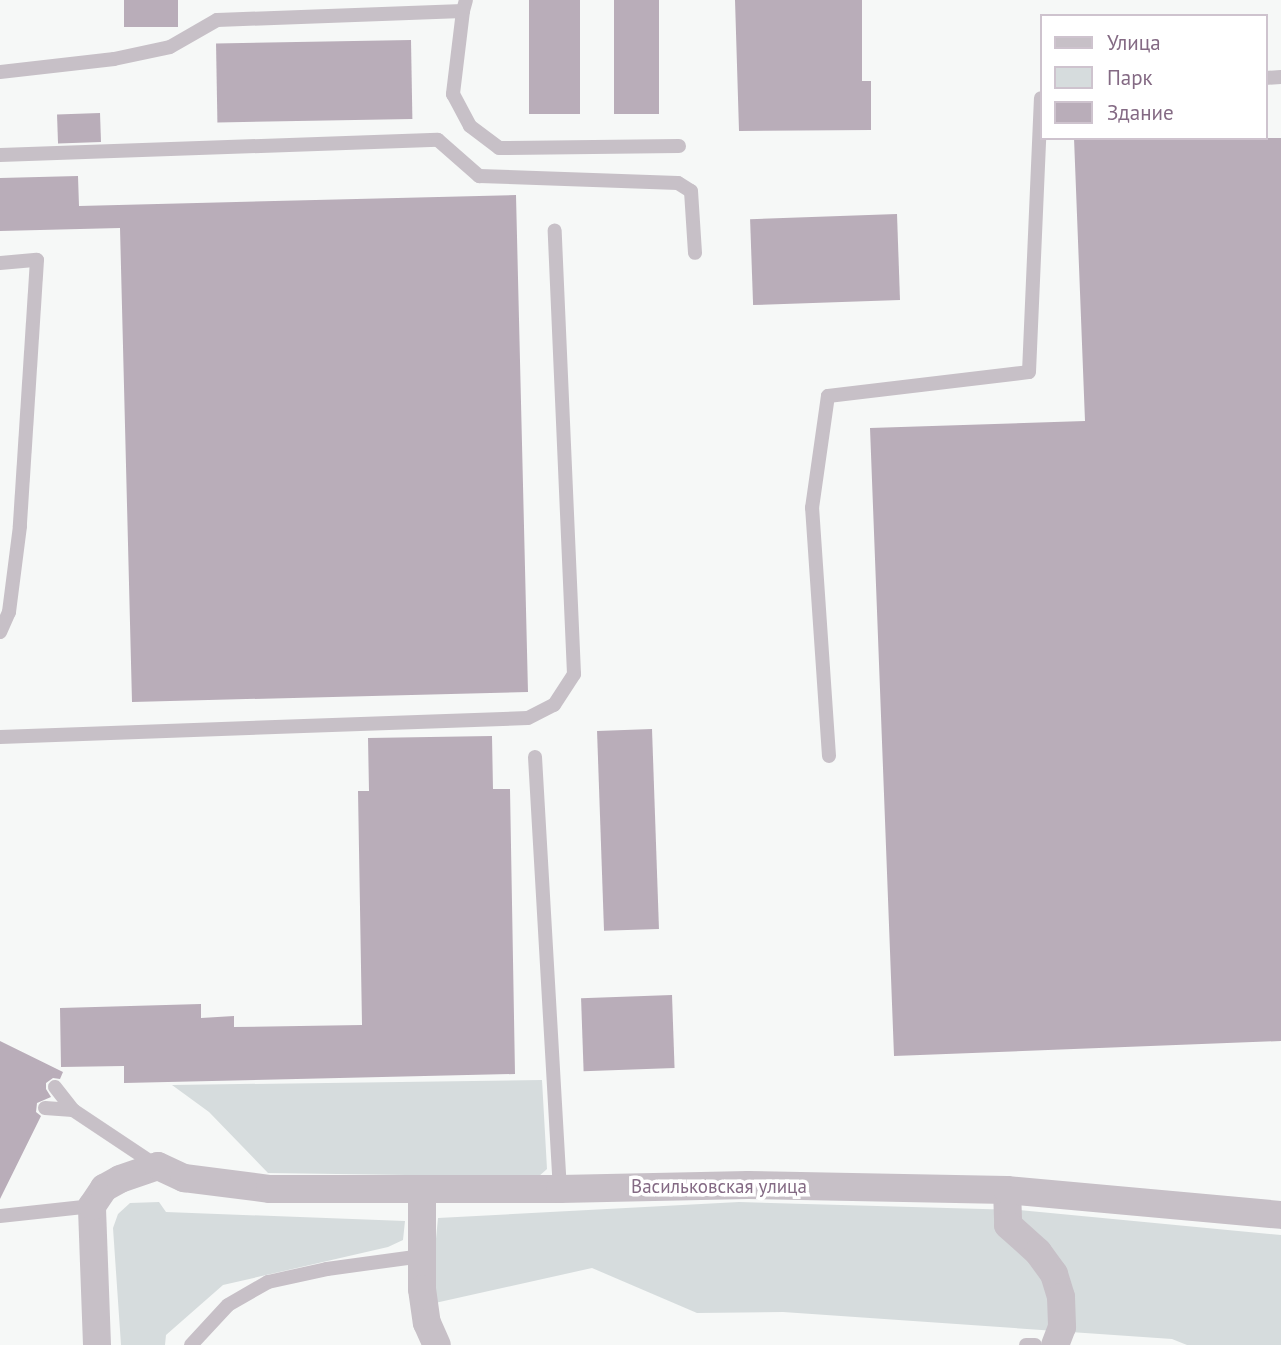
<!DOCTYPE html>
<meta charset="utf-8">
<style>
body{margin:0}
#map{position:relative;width:1281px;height:1345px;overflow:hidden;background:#f6f8f7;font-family:"PT Sans",sans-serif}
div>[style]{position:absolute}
.green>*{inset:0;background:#d6dcdd}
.building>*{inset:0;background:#b9adb9;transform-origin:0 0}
.service>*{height:14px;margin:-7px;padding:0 7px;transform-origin:7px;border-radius:7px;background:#c7c0c7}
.minor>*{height:28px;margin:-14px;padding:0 14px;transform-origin:14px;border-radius:14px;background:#c7c0c7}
span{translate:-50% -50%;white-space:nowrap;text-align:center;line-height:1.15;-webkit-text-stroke:7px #fff;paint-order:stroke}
.street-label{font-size:19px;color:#846a84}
.legend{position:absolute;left:1040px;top:14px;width:228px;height:126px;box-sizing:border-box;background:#fff;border:2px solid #cec3ce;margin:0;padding:9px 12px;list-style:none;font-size:21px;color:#846a84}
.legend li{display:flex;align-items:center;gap:14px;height:35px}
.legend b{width:35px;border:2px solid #cec3ce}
</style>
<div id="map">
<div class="green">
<div style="clip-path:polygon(542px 1080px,547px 1169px,538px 1177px,268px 1173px,209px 1112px,172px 1085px)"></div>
<div style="clip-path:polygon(159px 1202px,166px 1212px,405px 1221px,403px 1240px,388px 1247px,223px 1285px,166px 1335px,165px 1345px,121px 1345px,113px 1228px,118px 1214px,130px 1203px)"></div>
<div style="clip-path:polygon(739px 1202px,1019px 1210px,1281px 1235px,1281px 1345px,1187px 1345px,1172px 1339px,783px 1312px,697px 1313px,592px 1268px,435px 1303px,434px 1259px,438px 1218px)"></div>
</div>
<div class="building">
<div style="left:124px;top:0;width:54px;height:27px"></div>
<div style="left:529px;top:0;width:51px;height:114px"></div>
<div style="left:614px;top:0;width:45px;height:114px"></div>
<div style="clip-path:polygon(735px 0,862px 0,862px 81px,871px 81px,871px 130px,739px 131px)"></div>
<div style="left:411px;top:40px;width:79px;height:195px;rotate:89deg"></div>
<div style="left:100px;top:113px;width:29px;height:43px;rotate:88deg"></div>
<div style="clip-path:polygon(1074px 138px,1281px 138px,1281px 1041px,894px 1056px,870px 428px,1085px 421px)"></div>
<div style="clip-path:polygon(78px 176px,79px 206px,516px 195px,528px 692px,132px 702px,120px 228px,0 231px,0 178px)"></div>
<div style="left:897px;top:214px;width:86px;height:147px;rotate:88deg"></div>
<div style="left:652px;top:729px;width:200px;height:55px;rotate:88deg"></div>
<div style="clip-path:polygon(492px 736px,493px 789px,510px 789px,515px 1074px,124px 1083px,124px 1066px,61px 1067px,60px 1008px,201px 1004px,201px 1018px,234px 1016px,234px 1027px,362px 1025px,358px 791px,369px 791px,368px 738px)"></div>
<div style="left:672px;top:995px;width:73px;height:91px;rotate:88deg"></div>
<div style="clip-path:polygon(0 1041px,63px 1072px,60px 1079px,53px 1078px,46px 1083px,46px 1089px,51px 1097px,37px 1103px,36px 1112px,41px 1116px,0 1199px)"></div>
</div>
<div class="service">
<div style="left:463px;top:11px;width:84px;rotate:96.9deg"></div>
<div style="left:453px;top:94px;width:36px;rotate:62deg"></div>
<div style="left:470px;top:126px;width:36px;rotate:37deg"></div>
<div style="left:499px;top:148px;width:180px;rotate:-0.6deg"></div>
<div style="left:0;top:72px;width:115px;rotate:-6.5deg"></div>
<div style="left:114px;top:59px;width:57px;rotate:-12.1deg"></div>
<div style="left:170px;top:47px;width:54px;rotate:-29.9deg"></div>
<div style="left:217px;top:20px;width:246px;rotate:-2.1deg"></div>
<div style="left:463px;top:11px;width:11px;rotate:-75deg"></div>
<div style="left:1265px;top:78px;width:16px;rotate:-4deg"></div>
<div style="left:0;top:155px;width:438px;rotate:-2deg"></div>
<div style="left:438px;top:140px;width:55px;rotate:41.3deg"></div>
<div style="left:479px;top:176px;width:199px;rotate:2deg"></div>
<div style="left:678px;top:183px;width:15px;rotate:32deg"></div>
<div style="left:691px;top:191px;width:62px;rotate:86.3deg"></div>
<div style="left:0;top:263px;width:37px;rotate:-5deg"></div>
<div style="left:37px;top:260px;width:267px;rotate:93.7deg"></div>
<div style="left:20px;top:526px;width:87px;rotate:97.3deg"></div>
<div style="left:9px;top:612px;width:22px;rotate:114deg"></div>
<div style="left:0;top:737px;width:528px;rotate:-2.06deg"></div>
<div style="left:528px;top:718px;width:29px;rotate:-27deg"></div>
<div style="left:554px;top:705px;width:37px;rotate:-57deg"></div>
<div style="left:574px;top:674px;width:444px;rotate:-92.5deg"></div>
<div style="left:829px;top:756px;width:249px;rotate:-93.9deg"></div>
<div style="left:812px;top:508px;width:113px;rotate:-81.9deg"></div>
<div style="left:828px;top:396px;width:202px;rotate:-6.8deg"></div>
<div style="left:1029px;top:372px;width:274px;rotate:-87.5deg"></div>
<div style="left:535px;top:757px;width:433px;rotate:86.7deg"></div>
<div style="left:55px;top:1087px;width:29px;rotate:52deg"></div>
<div style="left:73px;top:1110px;width:101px;rotate:33.7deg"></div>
<div style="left:45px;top:1108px;width:28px;rotate:4deg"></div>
<div style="left:0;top:1216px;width:93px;rotate:-6.2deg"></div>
<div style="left:191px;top:1345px;width:54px;rotate:-47.2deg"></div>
<div style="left:228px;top:1305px;width:46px;rotate:-29.9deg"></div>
<div style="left:268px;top:1282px;width:60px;rotate:-12.4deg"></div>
<div style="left:327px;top:1269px;width:96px;rotate:-7.8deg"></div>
<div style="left:1026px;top:1345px;width:9px"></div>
</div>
<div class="minor">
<div style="left:422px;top:1190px;width:99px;rotate:90deg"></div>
<div style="left:422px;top:1289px;width:34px;rotate:82deg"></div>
<div style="left:427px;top:1323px;width:24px;rotate:66deg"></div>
<div style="left:1007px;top:1190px;width:35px;rotate:88deg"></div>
<div style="left:1008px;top:1225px;width:40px;rotate:42deg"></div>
<div style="left:1038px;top:1252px;width:27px;rotate:54deg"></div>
<div style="left:1054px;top:1274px;width:24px;rotate:73deg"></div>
<div style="left:1061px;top:1297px;width:30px;rotate:88deg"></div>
<div style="left:1062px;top:1327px;width:19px;rotate:111deg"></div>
<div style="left:97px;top:1345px;width:139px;rotate:-92.1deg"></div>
<div style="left:92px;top:1206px;width:22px;rotate:-56deg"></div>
<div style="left:104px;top:1188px;width:18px;rotate:-29deg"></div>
<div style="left:120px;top:1179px;width:40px;rotate:-18.9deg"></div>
<div style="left:158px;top:1166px;width:29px;rotate:25deg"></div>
<div style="left:184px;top:1178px;width:87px;rotate:7.3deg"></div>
<div style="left:270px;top:1189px;width:290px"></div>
<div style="left:560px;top:1189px;width:188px;rotate:-1.2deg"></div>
<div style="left:748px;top:1185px;width:259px;rotate:1.1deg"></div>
<div style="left:1007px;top:1190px;width:275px;rotate:5.2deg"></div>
</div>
<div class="street-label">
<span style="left:719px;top:1187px">Васильковская улица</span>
</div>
<ul class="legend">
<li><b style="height:9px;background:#c7c0c7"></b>Улица</li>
<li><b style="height:19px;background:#d6dcdd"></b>Парк</li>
<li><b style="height:19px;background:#b9adb9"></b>Здание</li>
</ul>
</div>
